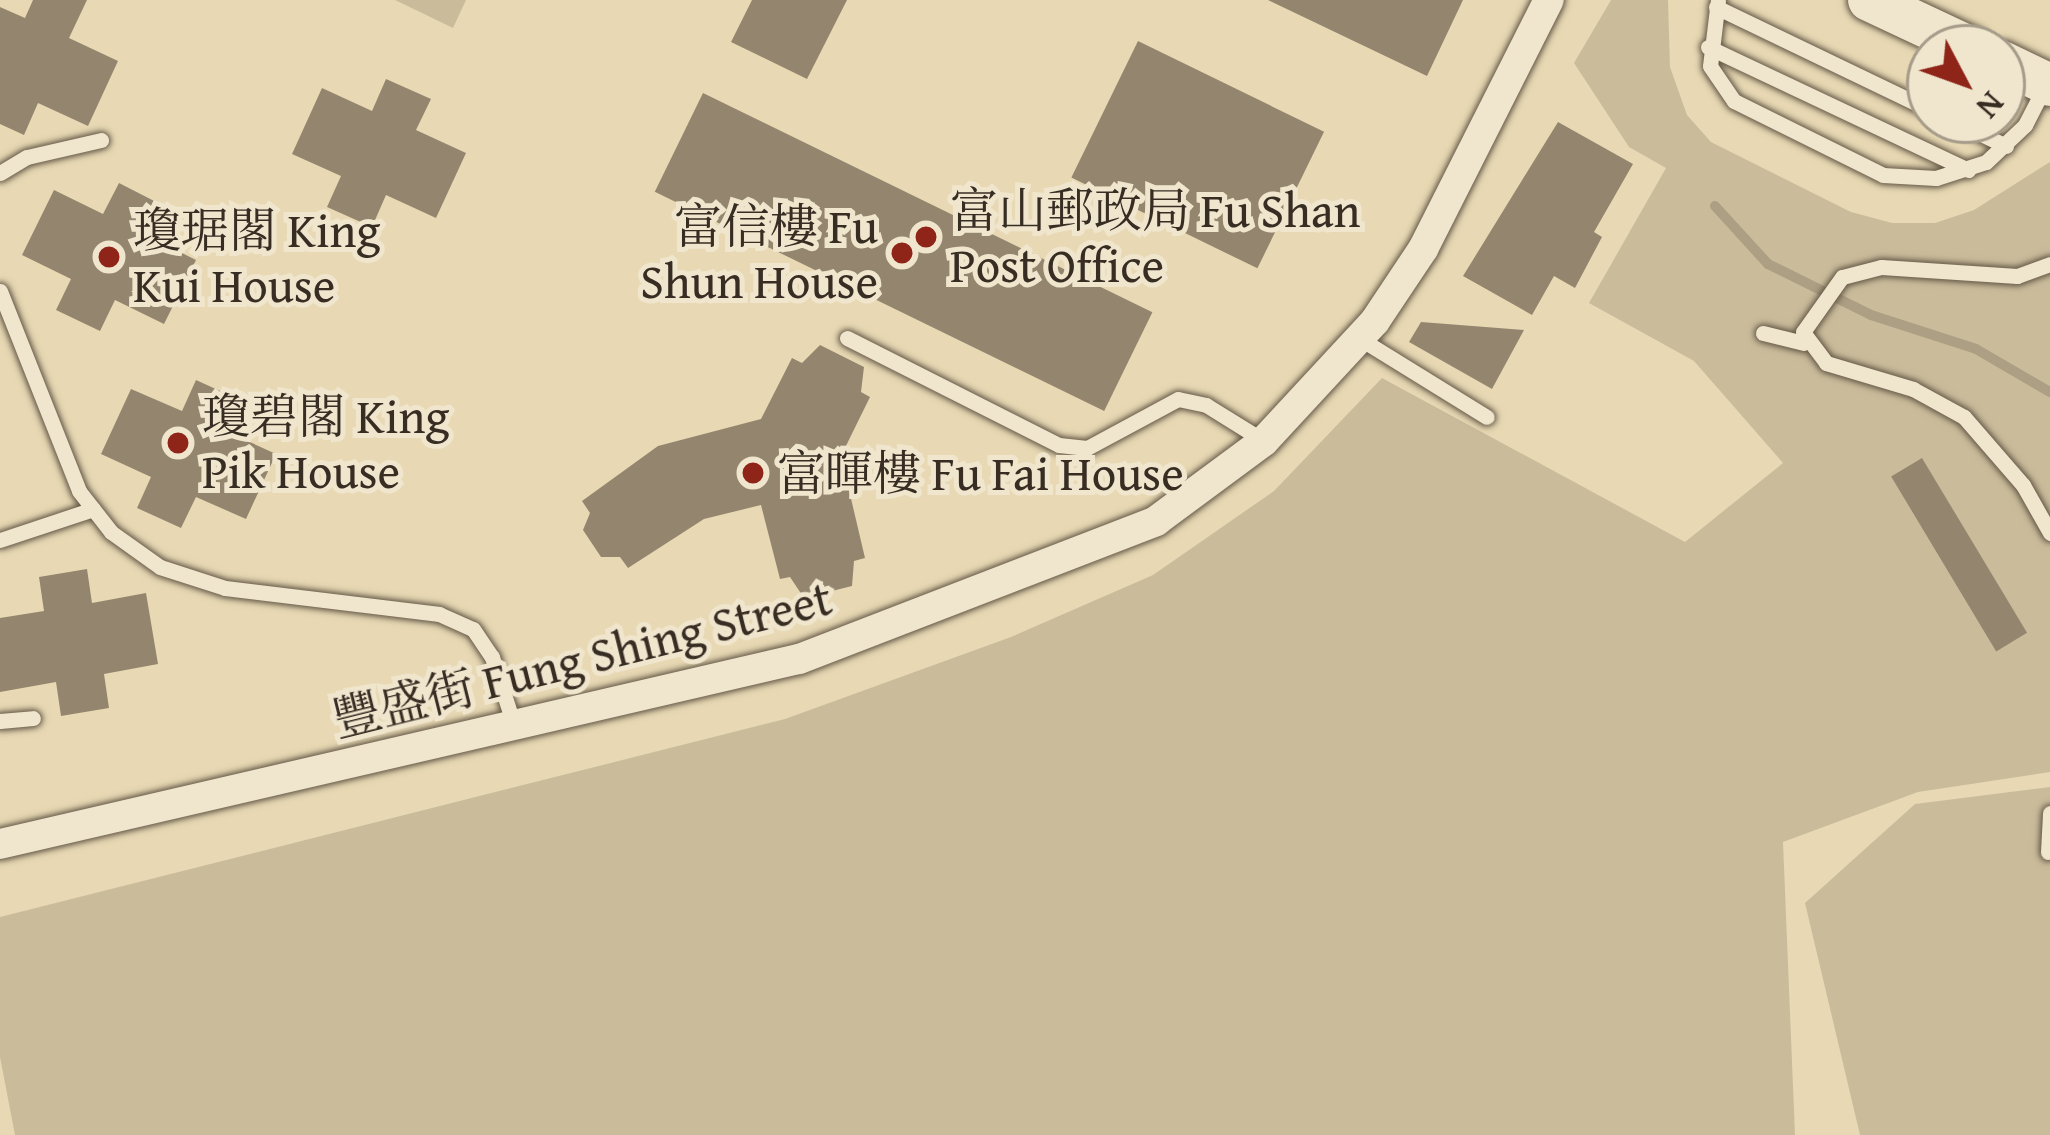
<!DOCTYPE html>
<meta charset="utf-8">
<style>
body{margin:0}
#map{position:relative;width:2050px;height:1135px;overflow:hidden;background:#e8d9b4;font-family:"Gentium Book Plus","Noto Serif TC",serif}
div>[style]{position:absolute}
.green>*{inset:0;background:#cabc9b}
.stream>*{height:10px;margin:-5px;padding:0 5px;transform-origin:5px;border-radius:5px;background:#ac9f83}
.building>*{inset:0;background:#94866e;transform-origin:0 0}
.roads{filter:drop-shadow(0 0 3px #645847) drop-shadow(0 0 3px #645847)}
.lane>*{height:15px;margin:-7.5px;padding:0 7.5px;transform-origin:7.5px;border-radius:7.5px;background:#f0e6ce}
.street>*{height:30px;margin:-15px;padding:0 15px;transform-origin:15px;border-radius:15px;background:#f0e6ce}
.secondary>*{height:42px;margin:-21px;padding:0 21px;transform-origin:21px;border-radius:21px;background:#f0e6ce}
.dots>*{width:33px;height:33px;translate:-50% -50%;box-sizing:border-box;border:6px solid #f0e6ce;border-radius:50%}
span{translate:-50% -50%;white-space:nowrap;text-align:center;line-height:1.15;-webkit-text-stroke:10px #f0e6ce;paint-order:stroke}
.poi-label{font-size:48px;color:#382d23}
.left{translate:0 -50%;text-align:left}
.right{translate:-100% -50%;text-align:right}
.street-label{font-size:48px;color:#382d23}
.north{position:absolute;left:1906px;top:24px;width:120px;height:120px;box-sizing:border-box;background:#f0e6ce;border:3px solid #a69c8a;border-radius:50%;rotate:131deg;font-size:33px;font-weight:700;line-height:48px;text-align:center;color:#382d23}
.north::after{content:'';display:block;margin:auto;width:42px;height:54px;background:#8f2418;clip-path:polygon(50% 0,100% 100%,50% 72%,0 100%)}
</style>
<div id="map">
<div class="green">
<div style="clip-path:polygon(395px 0,466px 0,453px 28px)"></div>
<div style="clip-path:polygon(1611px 0,1668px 0,1670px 67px,1687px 115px,1711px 142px,1851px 212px,1892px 223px,1935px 223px,1974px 210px,2050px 162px,2050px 772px,1918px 792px,1783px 842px,1795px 1135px,15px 1135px,0 1057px,0 917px,785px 719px,1011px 637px,1153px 575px,1274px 491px,1382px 378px,1685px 542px,1783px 463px,1694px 361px,1589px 303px,1666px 168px,1629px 147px,1574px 63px)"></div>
<div style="clip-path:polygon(2050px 787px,2050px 1135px,1860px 1135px,1805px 903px,1915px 804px)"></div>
</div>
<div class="stream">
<div style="left:1715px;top:206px;width:79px;rotate:47.6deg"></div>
<div style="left:1768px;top:264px;width:115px;rotate:26.3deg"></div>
<div style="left:1871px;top:315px;width:110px;rotate:17.9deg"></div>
<div style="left:1976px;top:349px;width:86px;rotate:30.2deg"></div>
</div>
<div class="building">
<div style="clip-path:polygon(33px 0,87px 0,69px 38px,118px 61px,88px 126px,38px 103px,24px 135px,0 124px,0 7px,25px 18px)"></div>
<div style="clip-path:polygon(752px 0,847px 0,807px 79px,731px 42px)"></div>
<div style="clip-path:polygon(1268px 0,1463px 0,1427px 76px)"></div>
<div style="left:1138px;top:41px;width:207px;height:152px;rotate:26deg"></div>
<div style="clip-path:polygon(386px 79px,431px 99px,416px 130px,466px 153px,436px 218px,386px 195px,372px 227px,327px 207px,341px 176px,292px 154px,322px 88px,372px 111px)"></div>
<div style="left:703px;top:93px;width:500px;height:110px;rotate:26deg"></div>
<div style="clip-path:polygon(1558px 122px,1633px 164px,1594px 232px,1602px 237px,1575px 288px,1554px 276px,1532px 315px,1463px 276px)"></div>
<div style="clip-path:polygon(119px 183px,162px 205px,148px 236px,196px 260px,164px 324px,115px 300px,100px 331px,56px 310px,71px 279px,22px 255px,54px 190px,103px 214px)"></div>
<div style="clip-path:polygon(1421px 322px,1524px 330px,1492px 389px,1409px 342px)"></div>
<div style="clip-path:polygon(820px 345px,864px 367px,861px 392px,870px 397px,841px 456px,865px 558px,854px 561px,852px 586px,804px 598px,790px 577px,780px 579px,761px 505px,704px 519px,628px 568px,620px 557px,601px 557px,583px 530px,590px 513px,582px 501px,658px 446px,761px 419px,792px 358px,802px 363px)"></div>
<div style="clip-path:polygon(196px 380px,240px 400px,226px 431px,276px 454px,246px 519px,196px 497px,181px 528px,137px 508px,151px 477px,101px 454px,131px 389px,182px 411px)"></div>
<div style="left:1922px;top:458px;width:204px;height:36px;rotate:59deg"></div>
<div style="clip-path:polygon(87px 569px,92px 603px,146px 593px,158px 664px,104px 674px,109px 708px,61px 716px,56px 682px,0 692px,0 618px,44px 611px,39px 577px)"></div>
</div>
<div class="roads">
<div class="lane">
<div style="left:1718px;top:0;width:66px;rotate:96.9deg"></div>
<div style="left:1710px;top:66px;width:42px;rotate:55.6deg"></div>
<div style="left:1734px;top:101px;width:166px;rotate:26.4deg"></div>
<div style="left:1883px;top:175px;width:53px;rotate:3.2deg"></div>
<div style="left:1936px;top:178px;width:52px;rotate:-17.7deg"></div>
<div style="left:1986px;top:162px;width:54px;rotate:-43.5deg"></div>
<div style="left:2025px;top:125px;width:44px;rotate:-62.9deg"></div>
<div style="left:1716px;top:7px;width:237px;rotate:25.7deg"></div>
<div style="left:1708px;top:47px;width:288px;rotate:25.3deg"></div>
<div style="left:1952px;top:120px;width:60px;rotate:25.7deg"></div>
<div style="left:0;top:173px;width:31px;rotate:-31deg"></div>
<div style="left:27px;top:157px;width:76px;rotate:-12.9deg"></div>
<div style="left:2050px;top:264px;width:35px;rotate:160deg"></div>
<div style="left:2017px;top:276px;width:136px;rotate:-176.2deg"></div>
<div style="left:1881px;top:267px;width:40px;rotate:165.6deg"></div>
<div style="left:1842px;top:277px;width:67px;rotate:125.3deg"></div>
<div style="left:1803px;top:332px;width:39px;rotate:53deg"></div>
<div style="left:1826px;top:363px;width:91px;rotate:16.6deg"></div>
<div style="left:1913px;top:389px;width:58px;rotate:28.8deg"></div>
<div style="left:1964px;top:417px;width:90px;rotate:49.1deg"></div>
<div style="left:2023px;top:485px;width:55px;rotate:60.6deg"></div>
<div style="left:0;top:291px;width:215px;rotate:68.4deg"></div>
<div style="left:79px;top:491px;width:52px;rotate:52deg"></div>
<div style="left:111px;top:532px;width:60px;rotate:35.5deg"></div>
<div style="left:160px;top:567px;width:68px;rotate:17.9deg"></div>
<div style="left:225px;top:588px;width:216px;rotate:6.9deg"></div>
<div style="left:439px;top:614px;width:37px;rotate:24deg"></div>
<div style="left:473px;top:629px;width:34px;rotate:56deg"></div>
<div style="left:492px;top:657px;width:71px;rotate:72.1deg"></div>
<div style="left:1763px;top:333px;width:42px;rotate:13.7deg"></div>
<div style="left:847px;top:338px;width:237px;rotate:26.8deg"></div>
<div style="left:1059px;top:445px;width:28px;rotate:6deg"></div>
<div style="left:1087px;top:448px;width:103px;rotate:-28.3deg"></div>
<div style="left:1178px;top:399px;width:29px;rotate:12deg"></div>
<div style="left:1206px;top:405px;width:68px;rotate:31.8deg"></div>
<div style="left:1359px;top:338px;width:150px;rotate:31.7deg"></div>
<div style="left:0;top:540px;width:98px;rotate:-18.4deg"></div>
<div style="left:0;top:721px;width:33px;rotate:-5deg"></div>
<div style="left:2048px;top:852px;width:39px;rotate:-87deg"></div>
</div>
<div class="street">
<div style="left:0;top:844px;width:820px;rotate:-13.04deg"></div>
<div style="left:799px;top:659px;width:383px;rotate:-21.1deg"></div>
<div style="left:1156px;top:521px;width:134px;rotate:-36.5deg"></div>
<div style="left:1264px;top:441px;width:163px;rotate:-47.2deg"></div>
<div style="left:1375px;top:321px;width:87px;rotate:-56.3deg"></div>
<div style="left:1423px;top:249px;width:279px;rotate:-63.2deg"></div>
</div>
<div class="secondary">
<div style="left:1869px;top:0;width:113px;rotate:25.2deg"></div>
<div style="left:2002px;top:62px;width:53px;rotate:25.6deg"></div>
</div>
</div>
<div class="dots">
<div style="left:926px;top:237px;background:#8f2418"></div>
<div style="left:902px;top:253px;background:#8f2418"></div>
<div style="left:109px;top:257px;background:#8f2418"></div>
<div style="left:178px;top:443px;background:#8f2418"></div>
<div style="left:753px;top:473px;background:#8f2418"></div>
</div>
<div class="poi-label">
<span class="left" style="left:950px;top:237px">富山郵政局 Fu Shan<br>Post Office</span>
<span class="right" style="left:878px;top:253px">富信樓 Fu<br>Shun House</span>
<span class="left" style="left:133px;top:257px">瓊琚閣 King<br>Kui House</span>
<span class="left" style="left:202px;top:443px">瓊碧閣 King<br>Pik House</span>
<span class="left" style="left:777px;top:473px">富暉樓 Fu Fai House</span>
</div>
<div class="street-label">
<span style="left:582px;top:658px;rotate:-14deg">豐盛街 Fung Shing Street</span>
</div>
<div class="north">N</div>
</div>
